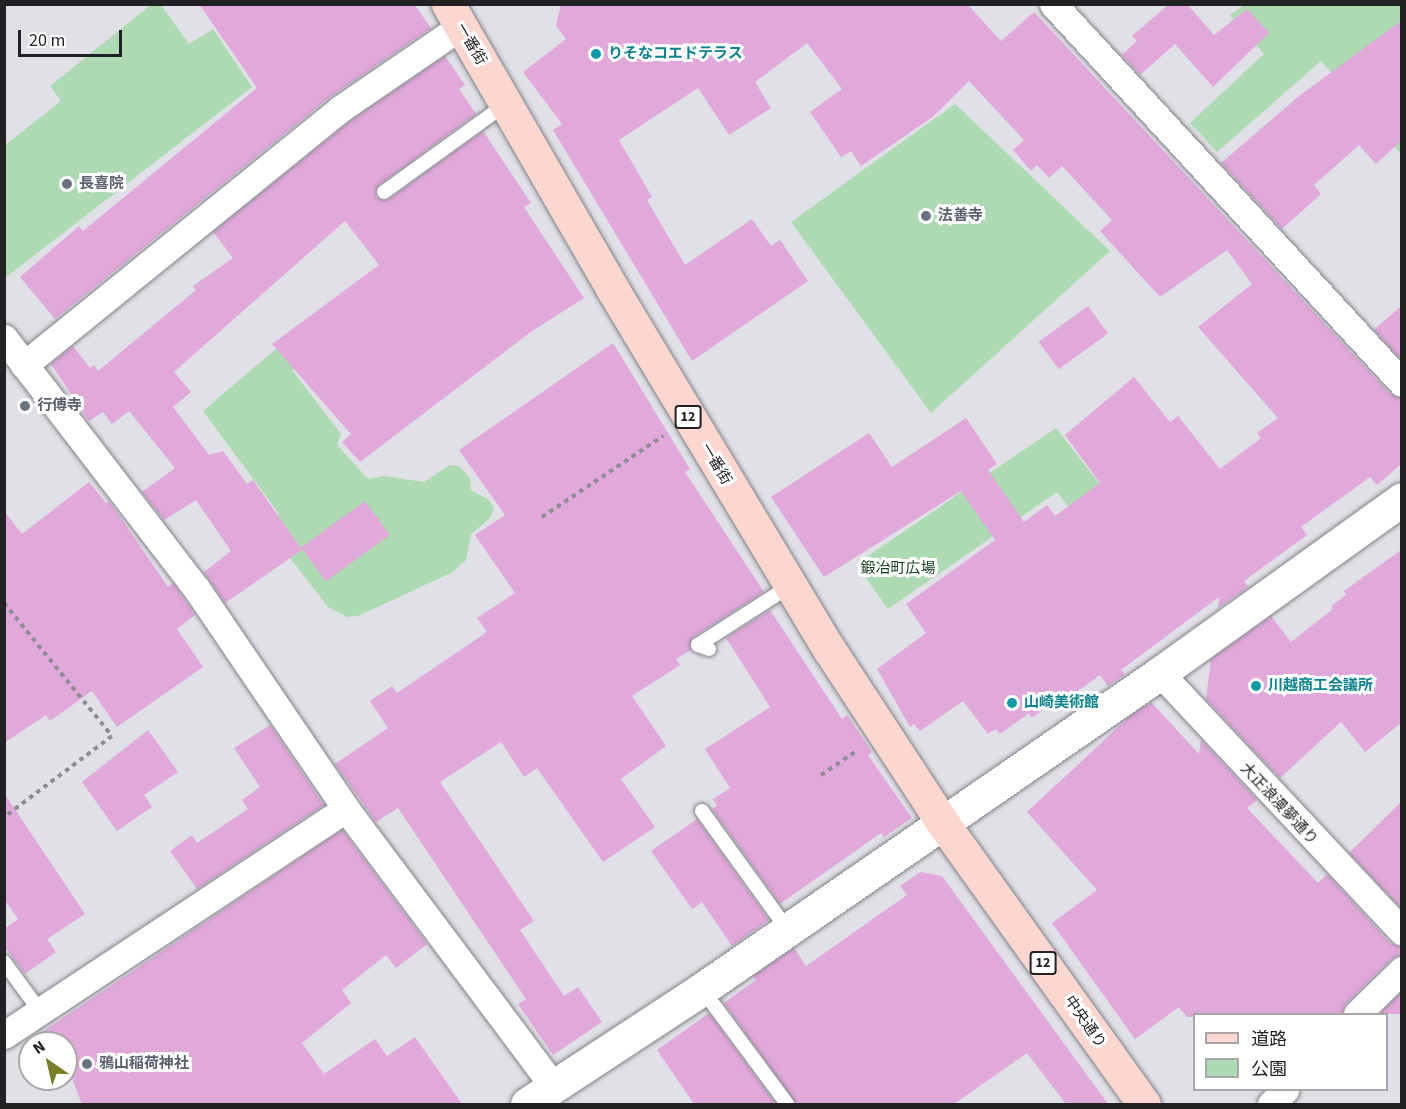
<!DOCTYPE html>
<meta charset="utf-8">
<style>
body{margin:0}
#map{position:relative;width:1406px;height:1109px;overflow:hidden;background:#e0e0e7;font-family:"Source Sans 3","Noto Sans JP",sans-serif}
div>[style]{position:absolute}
.green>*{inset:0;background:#addab2}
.building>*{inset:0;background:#e1a8da;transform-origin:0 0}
.path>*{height:4px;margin-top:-2px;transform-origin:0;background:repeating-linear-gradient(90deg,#8d8d92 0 4.5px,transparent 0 9px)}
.roads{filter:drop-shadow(0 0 2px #828288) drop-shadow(0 0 2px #828288)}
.lane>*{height:14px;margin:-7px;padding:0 7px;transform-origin:7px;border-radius:7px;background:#fff}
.street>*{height:27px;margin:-13.5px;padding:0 13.5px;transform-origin:13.5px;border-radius:13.5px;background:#fff}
.secondary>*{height:33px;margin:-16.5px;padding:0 16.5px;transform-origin:16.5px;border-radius:16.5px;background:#fff}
.primary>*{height:33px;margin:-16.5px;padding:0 16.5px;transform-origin:16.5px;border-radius:16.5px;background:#fbd7cf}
.dots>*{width:16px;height:16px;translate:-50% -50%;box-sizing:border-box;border:3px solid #fff;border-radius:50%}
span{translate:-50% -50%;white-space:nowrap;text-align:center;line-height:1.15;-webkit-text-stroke:6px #fff;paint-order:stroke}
.shield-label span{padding:2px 4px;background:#fff;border:2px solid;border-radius:4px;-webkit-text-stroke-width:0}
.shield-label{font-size:14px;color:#222225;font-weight:700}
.street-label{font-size:15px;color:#222225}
.culture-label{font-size:15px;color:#0d838f;font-weight:700}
.left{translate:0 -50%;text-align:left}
.worship-label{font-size:15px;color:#5b616d;font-weight:700}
.park-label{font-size:15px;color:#133d1c}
.frame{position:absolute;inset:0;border:6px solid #222225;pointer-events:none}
.legend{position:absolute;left:1193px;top:1013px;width:195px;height:78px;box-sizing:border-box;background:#fff;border:2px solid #a7a7a8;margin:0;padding:8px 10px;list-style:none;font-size:18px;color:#222225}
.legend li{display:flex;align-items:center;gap:12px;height:30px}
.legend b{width:30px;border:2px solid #a7a7a8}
.north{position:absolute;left:18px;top:1031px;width:60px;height:60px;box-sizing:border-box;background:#fff;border:2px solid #a7a7a8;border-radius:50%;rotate:326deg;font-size:16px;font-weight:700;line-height:24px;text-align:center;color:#222225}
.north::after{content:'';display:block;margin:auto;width:21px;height:27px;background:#7a7e28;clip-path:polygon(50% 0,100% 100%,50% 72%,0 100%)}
.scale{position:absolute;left:18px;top:30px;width:104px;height:27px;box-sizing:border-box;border:3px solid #222225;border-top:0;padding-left:8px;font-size:18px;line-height:21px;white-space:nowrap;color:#222225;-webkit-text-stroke:4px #fff;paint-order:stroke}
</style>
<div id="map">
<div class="green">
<div style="clip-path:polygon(152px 4px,161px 5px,189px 44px,213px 29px,252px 87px,5px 278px,5px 145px,61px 101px,50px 86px)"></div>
<div style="clip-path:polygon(1244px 5px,1401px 5px,1401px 154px,1321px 61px,1217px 152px,1190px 123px,1264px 54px,1230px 15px)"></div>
<div style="clip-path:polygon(955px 104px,1110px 251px,931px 413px,791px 222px)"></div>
<div style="clip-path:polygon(328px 333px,292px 370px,341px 434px,337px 445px,368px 479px,384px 476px,424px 482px,450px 465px,459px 466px,470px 478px,471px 490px,489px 500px,494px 509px,490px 518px,471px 534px,466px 560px,453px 572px,358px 616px,347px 617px,328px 607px,266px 527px,279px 514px,203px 411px,292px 335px)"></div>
<div style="clip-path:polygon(1056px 428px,1139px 534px,1108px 558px,1057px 492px,888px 609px,856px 564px)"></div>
</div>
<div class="building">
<div style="clip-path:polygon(199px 4px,415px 5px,431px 28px,330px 97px,55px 319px,20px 277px,79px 226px,83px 231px,257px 88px)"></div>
<div style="clip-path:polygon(561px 4px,967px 4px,1001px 41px,1034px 12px,1390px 394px,1401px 398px,1401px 464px,1377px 485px,1370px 477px,1301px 527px,1307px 535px,1244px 581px,1248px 587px,1218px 608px,1219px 597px,1121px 670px,1125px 674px,1108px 686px,1100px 675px,1063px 702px,1060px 697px,1032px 718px,1029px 713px,1000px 734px,996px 729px,988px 734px,963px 701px,920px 731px,914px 724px,910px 727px,877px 669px,926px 633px,906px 604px,995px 540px,961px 491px,824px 577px,771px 497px,869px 433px,892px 467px,966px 418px,997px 464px,988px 470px,1024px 522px,1047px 505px,1055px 516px,1100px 483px,1065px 435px,1134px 377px,1170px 422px,1178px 416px,1220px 469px,1261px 438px,1257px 433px,1278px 418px,1198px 327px,1252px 284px,1227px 250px,1160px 297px,1100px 231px,1112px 220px,1062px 166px,1049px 178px,1037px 165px,1031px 171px,1013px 150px,1024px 140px,969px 81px,934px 116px,861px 166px,851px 151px,841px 157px,810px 112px,842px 89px,807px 43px,755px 82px,771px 108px,729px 135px,698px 88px,619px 140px,652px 197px,647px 200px,685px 265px,752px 219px,771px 246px,780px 240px,808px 281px,692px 361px,553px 130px,562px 124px,523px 72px,566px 39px,556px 26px)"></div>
<div style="clip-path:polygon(1169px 4px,1187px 4px,1214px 35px,1247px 9px,1269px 33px,1213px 87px,1175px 44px,1140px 75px,1122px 55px,1137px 41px,1132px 36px)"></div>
<div style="clip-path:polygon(1401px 21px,1401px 141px,1376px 164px,1359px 145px,1314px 185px,1321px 194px,1282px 229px,1221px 163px,1299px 96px)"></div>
<div style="clip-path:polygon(445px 56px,465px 85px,459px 89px,476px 114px,379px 185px,376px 197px,389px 199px,483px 131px,531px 203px,524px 207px,584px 298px,532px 331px,360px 462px,342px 442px,351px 434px,272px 344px,379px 265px,345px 221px,174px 372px,191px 392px,173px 407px,209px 455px,223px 451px,247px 484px,253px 480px,302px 550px,225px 603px,204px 572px,231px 551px,196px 500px,164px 520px,142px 492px,175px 468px,129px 411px,112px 424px,103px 412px,89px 421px,51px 364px,73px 346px,90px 368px,94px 365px,98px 371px,196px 290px,193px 286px,233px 258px,213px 232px,349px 122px)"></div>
<div style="left:1088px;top:306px;width:34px;height:61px;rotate:54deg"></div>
<div style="clip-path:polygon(1401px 306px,1401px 359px,1374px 330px)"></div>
<div style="clip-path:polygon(613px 343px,690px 469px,685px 472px,764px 592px,693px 637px,691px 650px,676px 659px,680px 665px,632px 696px,666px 746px,621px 779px,655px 827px,603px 862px,537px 768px,524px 777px,501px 742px,440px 782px,534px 921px,520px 930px,564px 996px,578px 987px,602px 1022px,553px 1055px,518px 1004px,526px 999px,398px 808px,376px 822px,335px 764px,388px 728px,370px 701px,392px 686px,397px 693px,487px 632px,477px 618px,515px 593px,475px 535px,505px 515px,459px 450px)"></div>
<div style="clip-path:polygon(89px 482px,106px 503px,109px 501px,168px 587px,173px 583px,195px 615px,177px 629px,203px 667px,117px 727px,92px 691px,50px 721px,46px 715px,4px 743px,4px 511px,22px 534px)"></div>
<div style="left:365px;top:501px;width:42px;height:79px;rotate:54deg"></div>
<div style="clip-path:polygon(1401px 550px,1401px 723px,1365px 752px,1341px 722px,1280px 778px,1206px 699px,1211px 659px,1271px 616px,1291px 642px,1333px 609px,1331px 606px,1346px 595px,1344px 591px)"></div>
<div style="clip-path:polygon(770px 610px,842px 719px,847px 715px,872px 752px,868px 755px,912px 818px,884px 837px,881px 833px,780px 904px,712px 809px,717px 806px,713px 799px,730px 788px,705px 749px,770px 707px,726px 638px)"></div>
<div style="clip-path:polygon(1151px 702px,1199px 754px,1201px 740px,1257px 800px,1247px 808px,1318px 883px,1327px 874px,1390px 943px,1401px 947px,1401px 955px,1391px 959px,1346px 1003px,1342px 1014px,1187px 1017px,1179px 1007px,1135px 1039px,1052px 923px,1097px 890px,1027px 812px,1130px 716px)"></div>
<div style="clip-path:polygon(270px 725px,324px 805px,197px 889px,170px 851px,192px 835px,197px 843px,248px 809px,242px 800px,260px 787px,234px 748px)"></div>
<div style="clip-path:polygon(148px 730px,178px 772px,144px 795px,152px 807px,117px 831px,82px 782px)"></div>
<div style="clip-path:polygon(4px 793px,85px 914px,47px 939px,56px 952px,25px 974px,4px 946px,4px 929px,18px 919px,4px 899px)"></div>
<div style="clip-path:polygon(1401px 802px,1401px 908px,1349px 853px)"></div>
<div style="clip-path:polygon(697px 819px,769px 920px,732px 946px,702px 902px,692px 909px,651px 851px)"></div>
<div style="clip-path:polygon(342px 830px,427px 944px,396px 968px,386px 955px,342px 990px,351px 1003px,302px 1043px,324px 1074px,375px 1039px,387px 1056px,415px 1037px,462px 1104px,82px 1104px,66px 1063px,66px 1043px,26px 1043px)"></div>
<div style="clip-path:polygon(920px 872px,942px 876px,1108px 1104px,1066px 1104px,1027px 1053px,954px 1104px,796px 1104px,724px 1003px,756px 980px,753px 976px,794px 948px,806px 966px,907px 895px,900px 886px)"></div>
<div style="clip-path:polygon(1401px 993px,1401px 1014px,1379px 1014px)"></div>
<div style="clip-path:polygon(709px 1013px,776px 1104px,694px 1104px,657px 1050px)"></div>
</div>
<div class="path">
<div style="left:542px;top:517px;width:146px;rotate:-33.8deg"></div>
<div style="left:4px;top:603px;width:171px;rotate:50.9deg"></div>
<div style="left:112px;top:736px;width:135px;rotate:143.1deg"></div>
<div style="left:821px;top:775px;width:41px;rotate:-34.1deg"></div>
</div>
<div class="roads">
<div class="lane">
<div style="left:384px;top:192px;width:150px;rotate:-35.8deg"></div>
<div style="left:709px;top:649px;width:12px;rotate:-160deg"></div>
<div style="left:698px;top:645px;width:109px;rotate:-32.7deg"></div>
<div style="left:702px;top:811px;width:145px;rotate:54.2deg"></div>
<div style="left:4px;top:962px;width:61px;rotate:53.7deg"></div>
<div style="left:702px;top:989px;width:143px;rotate:53.5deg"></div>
</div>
<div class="street">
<div style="left:1053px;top:4px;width:515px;rotate:47.36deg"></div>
<div style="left:4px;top:338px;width:315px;rotate:52.5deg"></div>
<div style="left:196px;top:588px;width:267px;rotate:55.8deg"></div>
<div style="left:346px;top:809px;width:346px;rotate:53.2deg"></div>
<div style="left:24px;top:365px;width:407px;rotate:-39deg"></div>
<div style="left:340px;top:109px;width:147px;rotate:-34.4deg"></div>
<div style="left:1160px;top:673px;width:354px;rotate:46.9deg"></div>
<div style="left:1357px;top:1014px;width:63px;rotate:-44.4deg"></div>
<div style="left:4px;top:1035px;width:410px;rotate:-33.5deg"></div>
<div style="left:1271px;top:1104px;width:20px;rotate:-45deg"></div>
</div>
<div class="secondary">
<div style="left:527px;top:1104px;width:209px;rotate:-33.3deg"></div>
<div style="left:702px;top:989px;width:556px;rotate:-34.6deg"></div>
<div style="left:1160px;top:673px;width:298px;rotate:-35.7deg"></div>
</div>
<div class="primary">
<div style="left:448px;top:4px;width:330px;rotate:60deg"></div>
<div style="left:613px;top:290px;width:419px;rotate:59deg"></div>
<div style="left:829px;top:649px;width:207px;rotate:56.8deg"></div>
<div style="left:942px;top:822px;width:347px;rotate:54.4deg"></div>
</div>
</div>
<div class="dots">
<div style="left:596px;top:54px;background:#0f9aa8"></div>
<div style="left:67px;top:184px;background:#6b7280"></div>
<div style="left:926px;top:216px;background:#6b7280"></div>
<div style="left:25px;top:406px;background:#6b7280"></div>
<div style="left:1256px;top:686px;background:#0f9aa8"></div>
<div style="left:1012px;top:703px;background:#0f9aa8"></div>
<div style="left:87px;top:1064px;background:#6b7280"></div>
</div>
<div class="shield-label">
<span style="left:688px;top:417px">12</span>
<span style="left:1043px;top:963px">12</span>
</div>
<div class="street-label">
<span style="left:471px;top:44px;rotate:60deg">一番街</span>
<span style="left:716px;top:464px;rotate:59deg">一番街</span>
<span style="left:1279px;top:804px;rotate:47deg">大正浪漫夢通り</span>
<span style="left:1085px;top:1022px;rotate:55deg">中央通り</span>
</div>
<div class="culture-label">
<span class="left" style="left:608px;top:54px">りそなコエドテラス</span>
<span class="left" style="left:1268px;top:686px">川越商工会議所</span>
<span class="left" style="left:1024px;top:703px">山崎美術館</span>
</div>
<div class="worship-label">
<span class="left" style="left:79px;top:184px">長喜院</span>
<span class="left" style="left:938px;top:216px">法善寺</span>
<span class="left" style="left:37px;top:406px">行傅寺</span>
<span class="left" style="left:99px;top:1064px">鴉山稲荷神社</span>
</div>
<div class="park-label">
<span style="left:898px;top:569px">鍛冶町広場</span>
</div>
<div class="frame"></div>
<ul class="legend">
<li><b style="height:8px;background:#fbd7cf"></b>道路</li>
<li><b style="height:16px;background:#addab2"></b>公園</li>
</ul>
<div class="north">N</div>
<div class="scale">20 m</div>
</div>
